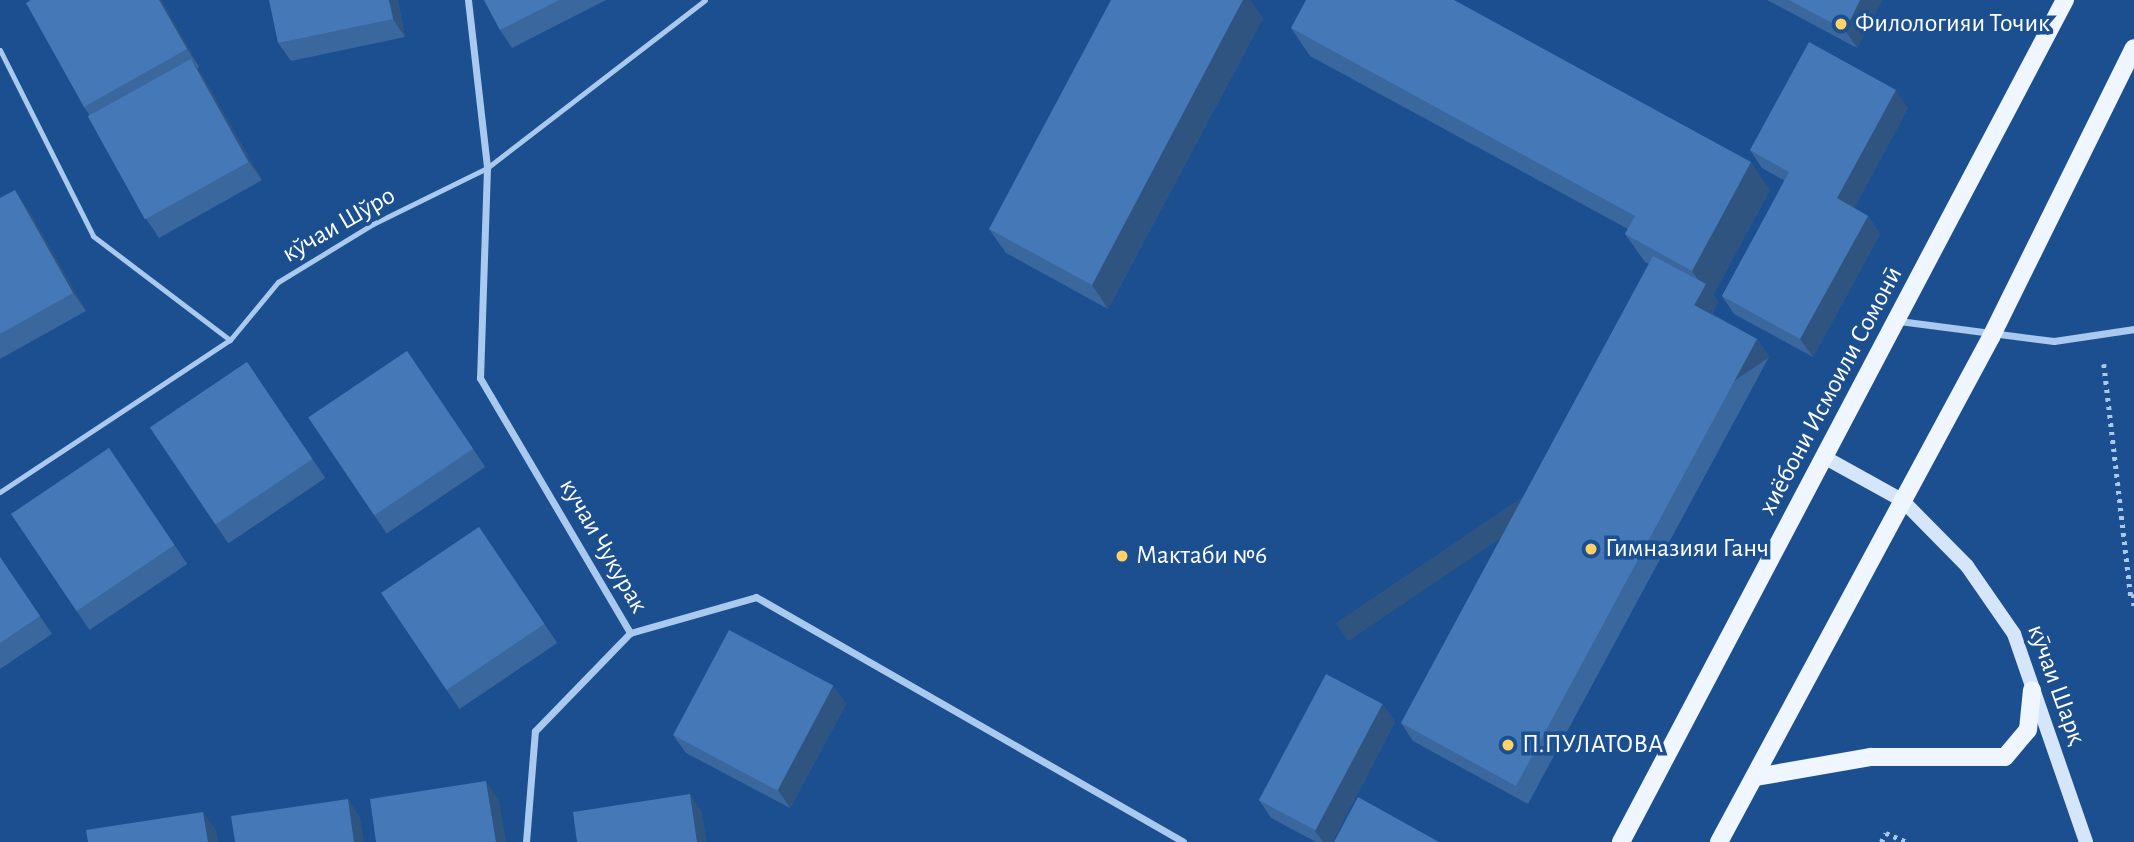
<!DOCTYPE html>
<meta charset="utf-8">
<style>
body{margin:0}
#map{position:relative;width:2134px;height:842px;overflow:hidden;background:#1b4f8f;font-family:"Alegreya Sans",sans-serif}
div>[style]{position:absolute}
.path>*{height:4.5px;margin-top:-2.25px;transform-origin:0;background:repeating-linear-gradient(90deg,#a9c9ee 0 3.5px,transparent 0 8.5px)}
.lane>*{height:5px;margin:-2.5px;padding:0 2.5px;transform-origin:2.5px;border-radius:2.5px;background:#a9c9ee}
.street>*{height:7px;margin:-3.5px;padding:0 3.5px;transform-origin:3.5px;border-radius:3.5px;background:#a9c9ee}
.secondary>*{height:14px;margin:-7px;padding:0 7px;transform-origin:7px;border-radius:7px;background:#d6e6fa}
.primary>*{height:18px;margin:-9px;padding:0 9px;transform-origin:9px;border-radius:9px;background:#f0f6ff}
.wall>*{inset:0;background:#3a679d;transform-origin:0 0}
.shaded-wall>*{inset:0;background:#305480;transform-origin:0 0}
.building>*{inset:0;background:#4478b7;transform-origin:0 0}
.dots>*{width:19px;height:19px;translate:-50% -50%;box-sizing:border-box;border:4px solid #1b4f8f;border-radius:50%}
span{translate:-50% -50%;white-space:nowrap;text-align:center;line-height:1.15;-webkit-text-stroke:7px #1b4f8f;paint-order:stroke}
.poi-label{font-size:26px;color:#fff}
.left{translate:0 -50%;text-align:left}
.street-label{font-size:26px;color:#fff}
</style>
<div id="map">
<div class="path">
<div style="left:2104px;top:364px;width:234px;rotate:83.4deg"></div>
<div style="left:2134px;top:594px;width:12px;rotate:90deg"></div>
<div style="left:1881px;top:842px;width:10px;rotate:-61deg"></div>
<div style="left:1886px;top:833px;width:23px;rotate:23deg"></div>
</div>
<div class="lane">
<div style="left:0;top:50px;width:208px;rotate:63.4deg"></div>
<div style="left:93px;top:236px;width:172px;rotate:37.2deg"></div>
<div style="left:0;top:492px;width:276px;rotate:-33.5deg"></div>
<div style="left:230px;top:340px;width:75px;rotate:-50.4deg"></div>
<div style="left:278px;top:282px;width:111px;rotate:-31.4deg"></div>
<div style="left:373px;top:224px;width:127px;rotate:-26.2deg"></div>
<div style="left:487px;top:168px;width:275px;rotate:-37.6deg"></div>
</div>
<div class="street">
<div style="left:468px;top:0;width:169px;rotate:83.5deg"></div>
<div style="left:487px;top:168px;width:210px;rotate:91.9deg"></div>
<div style="left:480px;top:378px;width:296px;rotate:59.5deg"></div>
<div style="left:630px;top:633px;width:131px;rotate:-15.9deg"></div>
<div style="left:756px;top:597px;width:492px;rotate:29.8deg"></div>
<div style="left:1899px;top:321px;width:156px;rotate:7.4deg"></div>
<div style="left:2054px;top:341px;width:81px;rotate:-8.5deg"></div>
<div style="left:526px;top:842px;width:111px;rotate:-85.4deg"></div>
<div style="left:535px;top:731px;width:136px;rotate:-45.9deg"></div>
</div>
<div class="secondary">
<div style="left:1824px;top:457px;width:89px;rotate:28.9deg"></div>
<div style="left:1902px;top:500px;width:93px;rotate:45.4deg"></div>
<div style="left:1967px;top:566px;width:83px;rotate:55.3deg"></div>
<div style="left:2014px;top:634px;width:220px;rotate:70.9deg"></div>
</div>
<div class="primary">
<div style="left:1756px;top:777px;width:117px;rotate:-9.9deg"></div>
<div style="left:1871px;top:757px;width:134px"></div>
<div style="left:2005px;top:757px;width:35px;rotate:-50deg"></div>
<div style="left:2028px;top:730px;width:40px;rotate:-84.3deg"></div>
<div style="left:1621px;top:842px;width:952px;rotate:-62.2deg"></div>
<div style="left:1719px;top:842px;width:574px;rotate:-61.69deg"></div>
<div style="left:1991px;top:337px;width:322px;rotate:-63.7deg"></div>
</div>
<div class="wall">
<div style="clip-path:polygon(29px 0,161px 0,199px 67px,197px 69px,203px 77px,262px 180px,159px 238px,147px 220px,90px 116px,84px 107px)"></div>
<div style="clip-path:polygon(398px 0,405px 37px,291px 61px,278px 43px)"></div>
<div style="clip-path:polygon(484px 0,606px 0,512px 48px,500px 30px)"></div>
<div style="clip-path:polygon(1767px 0,1882px 0,1857px 48px)"></div>
<div style="clip-path:polygon(1263px 18px,1108px 309px,1006px 253px,989px 229px)"></div>
<div style="clip-path:polygon(1291px 28px,1770px 190px,1713px 295px,1718px 302px,1712px 314px,1757px 339px,1769px 357px,1528px 804px,1413px 741px,1401px 723px,1649px 264px,1645px 262px,1625px 234px,1628px 229px,1310px 56px)"></div>
<div style="clip-path:polygon(1908px 108px,1854px 208px,1868px 216px,1880px 234px,1813px 357px,1734px 314px,1722px 296px,1785px 181px,1762px 168px,1750px 150px)"></div>
<div style="clip-path:polygon(0 198px,27px 208px,86px 311px,0 359px)"></div>
<div style="left:407px;top:351px;width:140px;height:119px;rotate:56deg"></div>
<div style="left:247px;top:362px;width:140px;height:117px;rotate:56deg"></div>
<div style="left:109px;top:448px;width:140px;height:118px;rotate:56deg"></div>
<div style="left:479px;top:527px;width:140px;height:118px;rotate:56deg"></div>
<div style="clip-path:polygon(0 557px,52px 634px,0 669px)"></div>
<div style="clip-path:polygon(833px 686px,846px 704px,790px 808px,686px 753px,673px 735px)"></div>
<div style="clip-path:polygon(1382px 704px,1395px 722px,1332px 842px,1316px 842px,1271px 818px,1259px 800px)"></div>
</div>
<div class="shaded-wall">
<div style="clip-path:polygon(159px 0,161px 0,199px 67px,187px 49px)"></div>
<div style="clip-path:polygon(389px 0,398px 0,405px 37px,393px 19px)"></div>
<div style="clip-path:polygon(1243px 0,1251px 0,1263px 18px,1108px 309px,1092px 285px)"></div>
<div style="clip-path:polygon(1860px 0,1882px 0,1857px 48px,1845px 30px)"></div>
<div style="clip-path:polygon(191px 59px,203px 77px,262px 180px,249px 162px)"></div>
<div style="clip-path:polygon(1896px 90px,1908px 108px,1850px 216px,1837px 198px)"></div>
<div style="clip-path:polygon(1751px 162px,1770px 190px,1713px 295px,1718px 302px,1707px 323px,1694px 305px,1704px 288px,1692px 271px)"></div>
<div style="clip-path:polygon(15px 190px,27px 208px,86px 311px,73px 293px)"></div>
<div style="clip-path:polygon(1868px 216px,1880px 234px,1813px 357px,1800px 339px)"></div>
<div style="left:1757px;top:339px;width:22px;height:508px;rotate:56deg"></div>
<div style="clip-path:polygon(833px 686px,846px 704px,790px 808px,778px 790px)"></div>
<div style="clip-path:polygon(1382px 704px,1395px 722px,1332px 842px,1323px 842px,1315px 831px)"></div>
<div style="clip-path:polygon(486px 781px,499px 800px,506px 842px,496px 842px)"></div>
<div style="clip-path:polygon(690px 794px,702px 812px,707px 842px,697px 842px)"></div>
<div style="clip-path:polygon(348px 799px,360px 817px,364px 842px,354px 842px)"></div>
<div style="clip-path:polygon(203px 812px,216px 830px,218px 842px,208px 842px)"></div>
</div>
<div class="building">
<div style="clip-path:polygon(32px 0,159px 0,187px 49px,84px 107px,26px 3px)"></div>
<div style="clip-path:polygon(269px 0,389px 0,393px 19px,278px 43px)"></div>
<div style="clip-path:polygon(484px 0,559px 0,500px 30px)"></div>
<div style="clip-path:polygon(1111px 0,1243px 0,1092px 285px,989px 229px)"></div>
<div style="clip-path:polygon(1306px 0,1454px 0,1751px 162px,1692px 271px,1625px 234px,1635px 216px,1291px 28px)"></div>
<div style="clip-path:polygon(1789px 0,1860px 0,1845px 30px)"></div>
<div style="clip-path:polygon(1809px 42px,1896px 90px,1837px 198px,1868px 216px,1800px 339px,1722px 296px,1789px 172px,1750px 150px)"></div>
<div style="left:191px;top:59px;width:118px;height:118px;rotate:61deg"></div>
<div style="clip-path:polygon(15px 190px,73px 293px,0 334px,0 198px)"></div>
<div style="clip-path:polygon(1653px 256px,1706px 284px,1694px 305px,1757px 339px,1516px 786px,1401px 723px)"></div>
<div style="left:407px;top:351px;width:118px;height:119px;rotate:56deg"></div>
<div style="left:247px;top:362px;width:117px;height:117px;rotate:56deg"></div>
<div style="left:109px;top:448px;width:117px;height:118px;rotate:56deg"></div>
<div style="left:479px;top:527px;width:117px;height:118px;rotate:56deg"></div>
<div style="clip-path:polygon(0 557px,40px 616px,0 643px)"></div>
<div style="left:729px;top:630px;width:118px;height:119px;rotate:28deg"></div>
<div style="left:1326px;top:674px;width:64px;height:143px;rotate:28deg"></div>
<div style="clip-path:polygon(486px 781px,496px 842px,376px 842px,370px 799px)"></div>
<div style="clip-path:polygon(690px 794px,697px 842px,577px 842px,573px 812px)"></div>
<div style="clip-path:polygon(1358px 797px,1439px 842px,1334px 842px)"></div>
<div style="clip-path:polygon(348px 799px,354px 842px,235px 842px,231px 816px)"></div>
<div style="clip-path:polygon(203px 812px,208px 842px,88px 842px,86px 830px)"></div>
</div>
<div class="dots">
<div style="left:1841px;top:24px;background:#ffd166"></div>
<div style="left:1591px;top:549px;background:#ffd166"></div>
<div style="left:1122px;top:556px;background:#ffd166"></div>
<div style="left:1508px;top:745px;background:#ffd166"></div>
</div>
<div class="poi-label">
<span class="left" style="left:1855px;top:24px">Филологияи Точик</span>
<span class="left" style="left:1605px;top:549px">Гимназияи Ганч</span>
<span class="left" style="left:1136px;top:556px">Мактаби №6</span>
<span class="left" style="left:1522px;top:745px">П.ПУЛАТОВА</span>
</div>
<div class="street-label">
<span style="left:339px;top:225px;rotate:-30deg">кўчаи Шўро</span>
<span style="left:1831px;top:391px;rotate:-62deg">хиёбони Исмоили Сомонӣ</span>
<span style="left:603px;top:546px;rotate:60deg">кучаи Чукурак</span>
<span style="left:2056px;top:685px;rotate:70deg">кӯчаи Шарқ</span>
</div>
</div>
